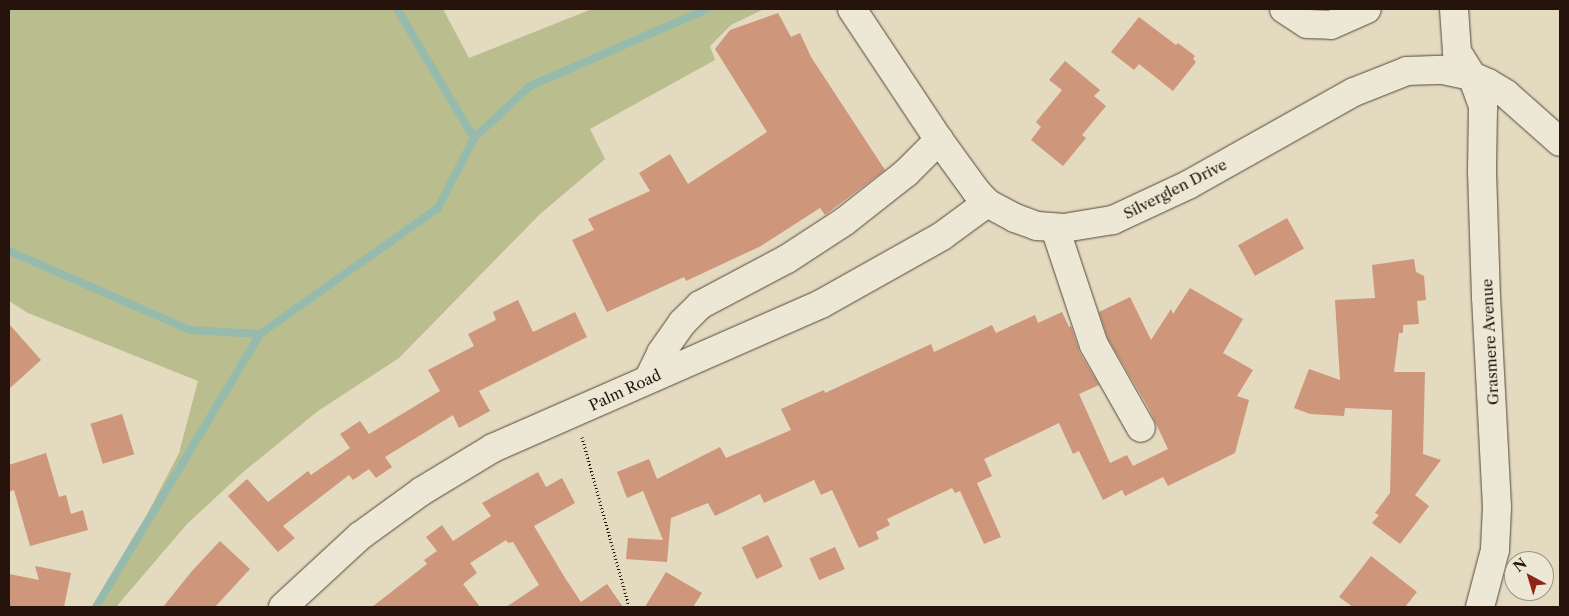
<!DOCTYPE html>
<style>
body{margin:0}
#map{position:relative;width:1569px;height:616px;overflow:hidden;background:#e3dabf;font-family:"Libre Caslon Text",serif}
div>[style]{position:absolute}
.green>*{inset:0;background:#babe8e}
.stream>*{height:8px;margin:-4px;padding:0 4px;transform-origin:4px;border-radius:4px;background:#96bbad}
.building>*{inset:0;background:#ce967a;transform-origin:0 0}
.path>*{height:3px;margin-top:-1.5px;transform-origin:0;background:repeating-linear-gradient(90deg,#26140c 0 1px,transparent 0 3.5px)}
.roads{filter:drop-shadow(0 0 1px #554639) drop-shadow(0 0 1px #554639)}
.minor>*{height:28px;margin:-14px;padding:0 14px;transform-origin:14px;border-radius:14px;background:#ede7d5}
span{translate:-50% -50%;white-space:nowrap;text-align:center;line-height:1.15;-webkit-text-stroke:5px #ede7d5;paint-order:stroke}
.street-label{font-size:15px;color:#26140c}
.frame{position:absolute;inset:0;border:10px solid #26140c;pointer-events:none}
.north{position:absolute;left:1504px;top:551px;width:50px;height:50px;box-sizing:border-box;background:#ede7d5;border:1px solid #9d9385;border-radius:50%;rotate:321deg;font-size:14px;font-weight:700;line-height:20px;text-align:center;color:#26140c}
.north::after{content:'';display:block;margin:auto;width:18px;height:22px;background:#8f2418;clip-path:polygon(50% 0,100% 100%,50% 72%,0 100%)}
</style>
<div id="map">
<div class="green">
<div style="clip-path:polygon(9px 9px,443px 9px,469px 58px,592px 9px,764px 9px,731px 25px,710px 46px,715px 60px,590px 129px,605px 159px,539px 215px,399px 358px,318px 411px,242px 473px,187px 524px,116px 607px,99px 607px,179px 453px,198px 381px,28px 313px,9px 301px)"></div>
</div>
<div class="stream">
<div style="left:397px;top:9px;width:150px;rotate:59.2deg"></div>
<div style="left:9px;top:251px;width:197px;rotate:23.6deg"></div>
<div style="left:190px;top:330px;width:70px;rotate:3.3deg"></div>
<div style="left:260px;top:334px;width:218px;rotate:-35.3deg"></div>
<div style="left:438px;top:208px;width:79px;rotate:-62.8deg"></div>
<div style="left:474px;top:138px;width:76px;rotate:-42.9deg"></div>
<div style="left:530px;top:86px;width:193px;rotate:-23.5deg"></div>
<div style="left:96px;top:607px;width:318px;rotate:-59deg"></div>
</div>
<div class="building">
<div style="clip-path:polygon(778px 13px,791px 37px,800px 33px,811px 57px,885px 170px,825px 215px,820px 208px,761px 246px,686px 281px,684px 277px,607px 312px,572px 240px,594px 230px,588px 219px,650px 191px,639px 173px,670px 154px,688px 184px,767px 132px,715px 49px,730px 30px)"></div>
<div style="clip-path:polygon(1139px 17px,1176px 45px,1178px 43px,1195px 56px,1193px 59px,1196px 62px,1173px 91px,1139px 64px,1134px 70px,1111px 52px)"></div>
<div style="clip-path:polygon(1065px 61px,1100px 90px,1094px 96px,1106px 106px,1082px 135px,1086px 138px,1063px 166px,1031px 140px,1041px 127px,1036px 122px,1062px 90px,1049px 80px)"></div>
<div style="left:1287px;top:218px;width:35px;height:56px;rotate:61deg"></div>
<div style="clip-path:polygon(1414px 259px,1416px 272px,1424px 276px,1426px 300px,1417px 301px,1419px 324px,1403px 325px,1403px 333px,1399px 333px,1394px 372px,1425px 372px,1423px 454px,1441px 460px,1415px 495px,1429px 506px,1400px 544px,1372px 523px,1379px 515px,1375px 513px,1390px 493px,1392px 410px,1345px 408px,1344px 416px,1310px 414px,1294px 408px,1309px 369px,1340px 380px,1335px 300px,1375px 298px,1372px 265px)"></div>
<div style="clip-path:polygon(1190px 288px,1243px 319px,1223px 353px,1253px 370px,1237px 396px,1249px 400px,1235px 453px,1168px 486px,1163px 477px,1125px 496px,1122px 490px,1103px 500px,1079px 451px,1073px 454px,1059px 423px,984px 459px,992px 476px,977px 483px,1001px 537px,984px 544px,960px 491px,955px 493px,952px 488px,887px 519px,890px 525px,876px 532px,879px 539px,859px 548px,832px 490px,821px 495px,814px 480px,764px 503px,760px 494px,715px 516px,708px 503px,671px 518px,667px 562px,626px 559px,628px 538px,663px 540px,643px 491px,627px 498px,617px 472px,649px 459px,657px 479px,720px 447px,726px 458px,791px 430px,781px 409px,824px 390px,825px 393px,931px 344px,934px 352px,992px 325px,996px 333px,1035px 315px,1038px 323px,1062px 312px,1069px 327px,1071px 326px,1080px 353px,1099px 385px,1079px 394px,1110px 463px,1127px 455px,1133px 466px,1168px 449px,1148px 407px,1108px 339px,1099px 312px,1130px 297px,1151px 340px,1171px 309px,1173px 314px)"></div>
<div style="clip-path:polygon(518px 300px,533px 332px,575px 312px,587px 337px,479px 391px,490px 411px,459px 428px,453px 415px,385px 457px,392px 467px,376px 478px,369px 469px,353px 480px,349px 475px,283px 526px,295px 538px,278px 552px,228px 496px,247px 479px,268px 502px,308px 471px,311px 475px,350px 448px,340px 434px,360px 421px,369px 434px,440px 391px,428px 370px,474px 346px,468px 334px,496px 320px,493px 312px)"></div>
<div style="clip-path:polygon(9px 324px,41px 360px,9px 389px)"></div>
<div style="left:122px;top:414px;width:42px;height:33px;rotate:73deg"></div>
<div style="clip-path:polygon(46px 453px,59px 497px,66px 495px,71px 514px,83px 510px,88px 530px,30px 546px,14px 490px,9px 492px,9px 465px)"></div>
<div style="clip-path:polygon(538px 472px,546px 487px,562px 478px,575px 503px,534px 526px,565px 578px,581px 602px,607px 584px,623px 607px,506px 607px,539px 585px,513px 542px,508px 543px,506px 540px,470px 563px,477px 573px,463px 584px,480px 607px,372px 607px,427px 564px,424px 560px,437px 551px,426px 537px,442px 525px,453px 541px,491px 516px,482px 503px)"></div>
<div style="left:768px;top:535px;width:35px;height:29px;rotate:65deg"></div>
<div style="clip-path:polygon(220px 541px,250px 569px,215px 607px,163px 607px,192px 571px)"></div>
<div style="left:835px;top:547px;width:24px;height:28px;rotate:66deg"></div>
<div style="clip-path:polygon(1371px 556px,1417px 592px,1405px 607px,1353px 607px,1339px 597px)"></div>
<div style="clip-path:polygon(35px 566px,71px 573px,64px 607px,9px 607px,9px 574px,39px 580px)"></div>
<div style="clip-path:polygon(666px 572px,702px 593px,693px 607px,645px 607px)"></div>
</div>
<div class="path">
<div style="left:582px;top:437px;width:176px;rotate:74.5deg"></div>
</div>
<div class="roads">
<div class="minor">
<div style="left:852px;top:9px;width:157px;rotate:56.4deg"></div>
<div style="left:939px;top:140px;width:63px;rotate:54deg"></div>
<div style="left:976px;top:191px;width:16px;rotate:47deg"></div>
<div style="left:987px;top:203px;width:32px;rotate:28deg"></div>
<div style="left:1015px;top:218px;width:23px;rotate:20deg"></div>
<div style="left:1037px;top:226px;width:27px;rotate:4deg"></div>
<div style="left:1064px;top:228px;width:50px;rotate:-9.3deg"></div>
<div style="left:1113px;top:220px;width:83px;rotate:-25deg"></div>
<div style="left:1188px;top:185px;width:190px;rotate:-29.3deg"></div>
<div style="left:1354px;top:92px;width:57px;rotate:-21.6deg"></div>
<div style="left:1407px;top:71px;width:36px;rotate:-2deg"></div>
<div style="left:1443px;top:70px;width:30px;rotate:12deg"></div>
<div style="left:1472px;top:76px;width:17px;rotate:24deg"></div>
<div style="left:1488px;top:83px;width:21px;rotate:31deg"></div>
<div style="left:1506px;top:94px;width:72px;rotate:41.6deg"></div>
<div style="left:1284px;top:9px;width:27px;rotate:33deg"></div>
<div style="left:1307px;top:24px;width:24px;rotate:2deg"></div>
<div style="left:1331px;top:25px;width:39px;rotate:-24deg"></div>
<div style="left:1454px;top:9px;width:43px;rotate:86deg"></div>
<div style="left:1457px;top:52px;width:28px;rotate:58deg"></div>
<div style="left:1472px;top:76px;width:33px;rotate:70deg"></div>
<div style="left:1483px;top:107px;width:64px;rotate:90.9deg"></div>
<div style="left:1482px;top:171px;width:126px;rotate:88.2deg"></div>
<div style="left:1486px;top:297px;width:210px;rotate:87deg"></div>
<div style="left:1497px;top:507px;width:43px;rotate:92.7deg"></div>
<div style="left:1495px;top:550px;width:59px;rotate:104.7deg"></div>
<div style="left:1055px;top:228px;width:123px;rotate:71.6deg"></div>
<div style="left:1094px;top:345px;width:95px;rotate:60.5deg"></div>
<div style="left:649px;top:378px;width:28px;rotate:-64deg"></div>
<div style="left:661px;top:353px;width:37px;rotate:-55deg"></div>
<div style="left:682px;top:323px;width:25px;rotate:-45deg"></div>
<div style="left:700px;top:305px;width:98px;rotate:-27.9deg"></div>
<div style="left:787px;top:259px;width:69px;rotate:-33.2deg"></div>
<div style="left:845px;top:221px;width:78px;rotate:-38.2deg"></div>
<div style="left:906px;top:173px;width:47px;rotate:-45deg"></div>
<div style="left:283px;top:607px;width:105px;rotate:-42.7deg"></div>
<div style="left:360px;top:536px;width:77px;rotate:-36deg"></div>
<div style="left:422px;top:491px;width:83px;rotate:-31.2deg"></div>
<div style="left:493px;top:448px;width:358px;rotate:-23.7deg"></div>
<div style="left:821px;top:304px;width:139px;rotate:-29.3deg"></div>
<div style="left:942px;top:236px;width:56px;rotate:-36.3deg"></div>
</div>
</div>
<div class="street-label">
<span style="left:1175px;top:189px;rotate:-27deg">Silverglen Drive</span>
<span style="left:1490px;top:342px;rotate:-93deg">Grasmere Avenue</span>
<span style="left:625px;top:390px;rotate:-25deg">Palm Road</span>
</div>
<div class="frame"></div>
<div class="north">N</div>
</div>
